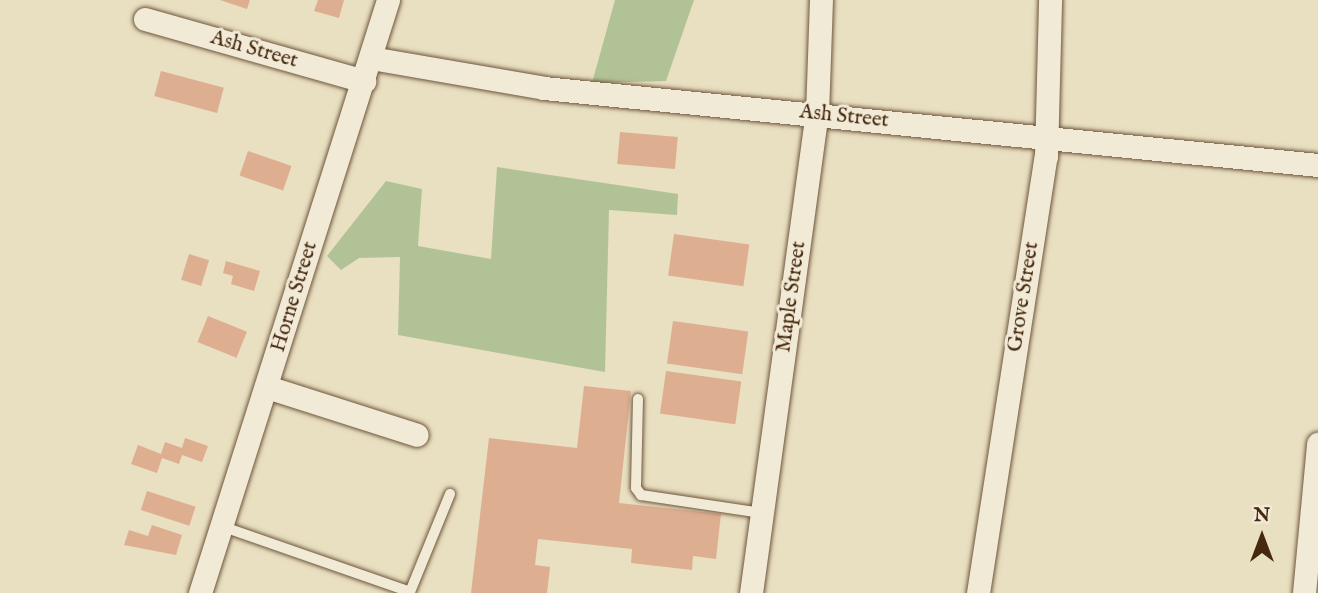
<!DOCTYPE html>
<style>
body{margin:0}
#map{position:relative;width:1318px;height:593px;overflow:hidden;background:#e9dfc1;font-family:"IM FELL English",serif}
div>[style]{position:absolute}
.green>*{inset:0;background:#b1c396}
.building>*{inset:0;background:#deae90;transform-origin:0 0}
.roads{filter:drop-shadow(0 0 2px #6f563b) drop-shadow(0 0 2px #6f563b)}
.lane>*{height:10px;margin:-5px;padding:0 5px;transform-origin:5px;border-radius:5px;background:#f1ead7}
.street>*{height:23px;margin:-11.5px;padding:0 11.5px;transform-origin:11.5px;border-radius:11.5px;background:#f1ead7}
span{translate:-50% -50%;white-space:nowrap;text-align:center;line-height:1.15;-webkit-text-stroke:6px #f1ead7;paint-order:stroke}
.street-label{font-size:21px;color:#46280e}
.north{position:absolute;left:1227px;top:502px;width:70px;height:70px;-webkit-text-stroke:5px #f1ead7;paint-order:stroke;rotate:0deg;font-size:19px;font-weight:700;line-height:28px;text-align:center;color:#46280e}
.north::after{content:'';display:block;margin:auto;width:24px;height:32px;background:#46280e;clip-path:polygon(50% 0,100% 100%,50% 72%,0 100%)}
</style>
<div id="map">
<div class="green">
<div style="clip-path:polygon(615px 0,694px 0,666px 81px,592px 83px)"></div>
<div style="clip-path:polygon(497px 167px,678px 194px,677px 215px,609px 210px,605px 372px,398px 335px,400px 257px,359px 258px,341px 270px,327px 256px,386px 181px,422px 189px,418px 246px,491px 259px)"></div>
</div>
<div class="building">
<div style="clip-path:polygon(220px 0,250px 0,247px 9px)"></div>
<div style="clip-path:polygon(318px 0,344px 0,339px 18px,314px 11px)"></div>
<div style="left:161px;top:71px;width:65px;height:26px;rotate:15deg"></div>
<div style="left:620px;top:132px;width:58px;height:32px;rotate:5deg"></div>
<div style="left:248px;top:151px;width:46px;height:26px;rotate:19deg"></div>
<div style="left:674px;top:234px;width:76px;height:42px;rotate:8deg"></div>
<div style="left:189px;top:254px;width:21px;height:27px;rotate:17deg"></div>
<div style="clip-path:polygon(226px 261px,260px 271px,254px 291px,231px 284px,233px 276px,223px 273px)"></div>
<div style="left:208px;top:316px;width:42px;height:28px;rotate:22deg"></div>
<div style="left:673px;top:321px;width:76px;height:43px;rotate:8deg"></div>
<div style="left:666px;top:371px;width:76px;height:43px;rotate:8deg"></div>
<div style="clip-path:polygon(584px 386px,631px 391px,619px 503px,721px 514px,716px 559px,693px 556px,692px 570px,631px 563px,632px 549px,538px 539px,535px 565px,550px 567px,547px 593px,471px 593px,489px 438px,577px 448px)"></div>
<div style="clip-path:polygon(185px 438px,208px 446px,202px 462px,182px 455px,179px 464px,162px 458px,157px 473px,131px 464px,138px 445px,161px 454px,165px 442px,182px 448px)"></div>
<div style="left:147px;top:491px;width:51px;height:20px;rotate:18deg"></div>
<div style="clip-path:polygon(152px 525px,182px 535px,176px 555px,124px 545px,129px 530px,148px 536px)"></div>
</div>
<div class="roads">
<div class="lane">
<div style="left:638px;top:399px;width:89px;rotate:91.3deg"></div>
<div style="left:636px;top:488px;width:9px;rotate:54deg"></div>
<div style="left:641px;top:495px;width:122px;rotate:8.5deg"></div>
<div style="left:221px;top:526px;width:200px;rotate:19.2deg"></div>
<div style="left:410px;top:592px;width:106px;rotate:-67.8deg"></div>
</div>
<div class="street">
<div style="left:145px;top:19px;width:228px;rotate:15.8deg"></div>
<div style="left:371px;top:58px;width:176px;rotate:9.8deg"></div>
<div style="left:544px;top:88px;width:778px;rotate:5.68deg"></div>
<div style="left:267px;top:387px;width:157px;rotate:17.7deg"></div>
<div style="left:200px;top:593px;width:622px;rotate:-72.41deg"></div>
<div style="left:751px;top:593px;width:484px;rotate:-82.2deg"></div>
<div style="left:817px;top:114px;width:114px;rotate:-88deg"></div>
<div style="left:978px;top:593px;width:442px;rotate:-81.2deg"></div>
<div style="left:1046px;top:156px;width:156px;rotate:-88.5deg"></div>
<div style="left:1304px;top:593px;width:150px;rotate:-84.6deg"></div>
</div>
</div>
<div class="street-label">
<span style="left:254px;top:50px;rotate:16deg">Ash Street</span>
<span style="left:844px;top:117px;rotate:6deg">Ash Street</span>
<span style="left:295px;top:297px;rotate:-73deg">Horne Street</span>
<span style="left:792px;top:297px;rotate:-82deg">Maple Street</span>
<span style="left:1024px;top:297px;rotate:-81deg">Grove Street</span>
</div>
<div class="north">N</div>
</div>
